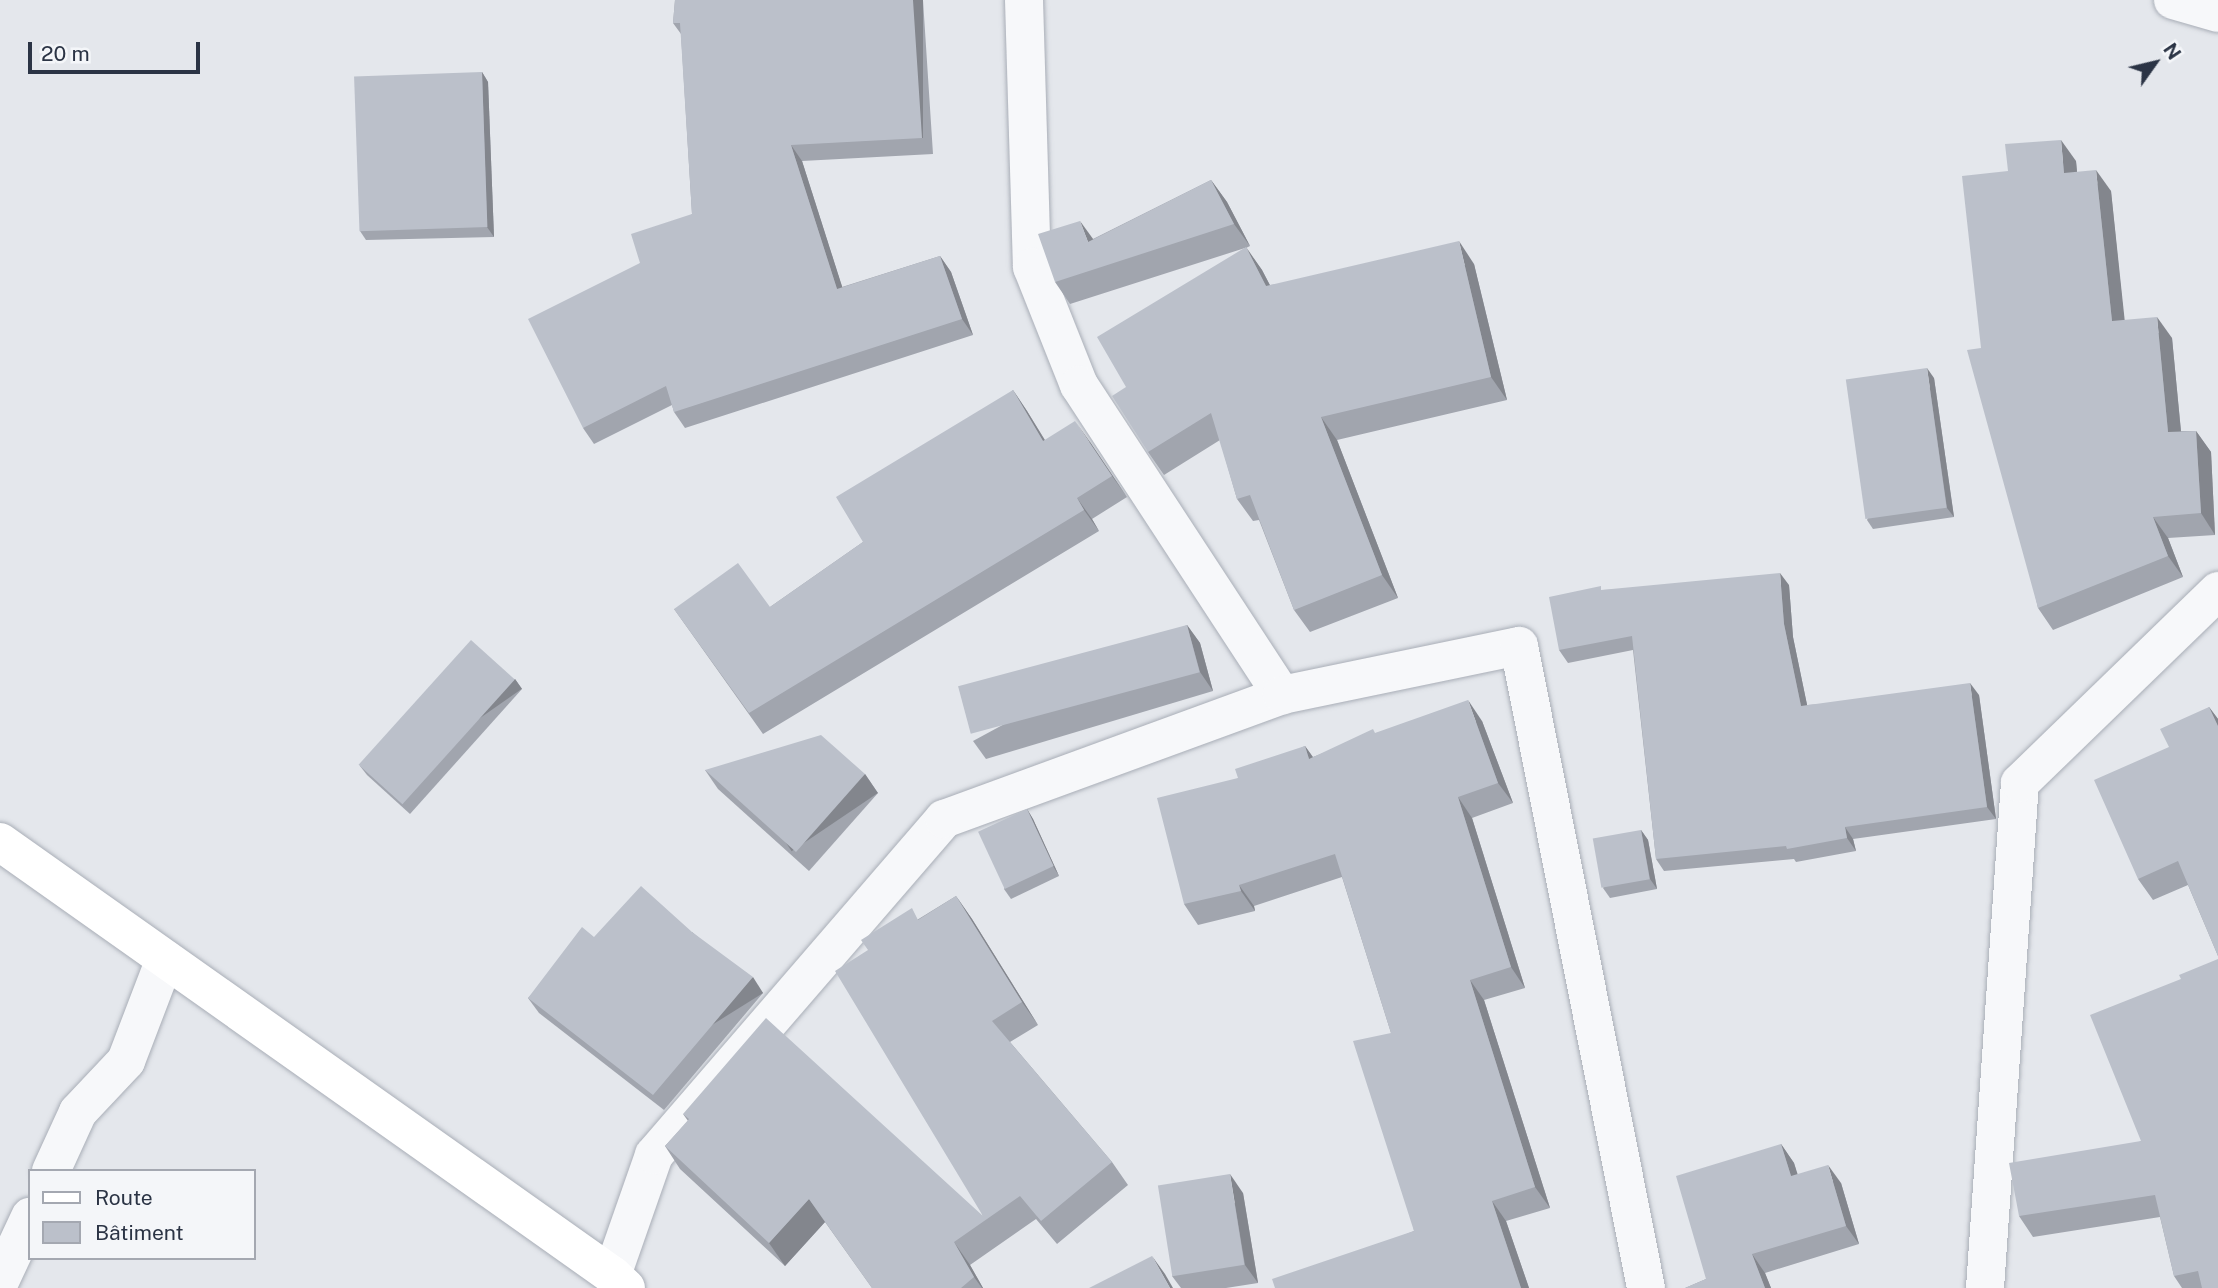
<!DOCTYPE html>
<meta charset="utf-8">
<style>
body{margin:0}
#map{position:relative;width:2218px;height:1288px;overflow:hidden;background:#e4e7ec;font-family:"Public Sans",sans-serif}
div>[style]{position:absolute}
.roads{filter:drop-shadow(0 0 2px #a9aeb7) drop-shadow(0 0 2px #a9aeb7)}
.minor>*{height:38px;margin:-19px;padding:0 19px;transform-origin:19px;border-radius:19px;background:#f7f8fa}
.major>*{height:38px;margin:-19px;padding:0 19px;transform-origin:19px;border-radius:19px;background:#fff}
.wall>*{inset:0;background:#a1a5ae}
.shaded-wall>*{inset:0;background:#83868d;transform-origin:0 0}
.building>*{inset:0;background:#bbc0ca;transform-origin:0 0}
span{translate:-50% -50%;white-space:nowrap;text-align:center;line-height:1.15;-webkit-text-stroke:6px #f4f6f9;paint-order:stroke}
.legend{position:absolute;left:28px;top:1169px;width:228px;height:91px;box-sizing:border-box;background:#f4f6f9;border:2px solid #a4a8b1;margin:0;padding:9px 12px;list-style:none;font-size:21px;color:#2b3445}
.legend li{display:flex;align-items:center;gap:14px;height:35px}
.legend b{width:35px;border:2px solid #a4a8b1}
.north{position:absolute;left:2120px;top:28px;width:70px;height:70px;-webkit-text-stroke:5px #f4f6f9;paint-order:stroke;rotate:56deg;font-size:19px;font-weight:700;line-height:28px;text-align:center;color:#2b3445}
.north::after{content:'';display:block;margin:auto;width:24px;height:32px;background:#2b3445;clip-path:polygon(50% 0,100% 100%,50% 72%,0 100%)}
.scale{position:absolute;left:28px;top:42px;width:172px;height:32px;box-sizing:border-box;border:4px solid #2b3445;border-top:0;padding-left:9px;font-size:21px;line-height:24px;white-space:nowrap;color:#2b3445;-webkit-text-stroke:5px #f4f6f9;paint-order:stroke}
</style>
<div id="map">
<div class="roads">
<div class="minor">
<div style="left:1024px;top:0;width:267px;rotate:88.3deg"></div>
<div style="left:1032px;top:267px;width:127px;rotate:68.3deg"></div>
<div style="left:1079px;top:385px;width:371px;rotate:56.8deg"></div>
<div style="left:2173px;top:0;width:47px;rotate:16.1deg"></div>
<div style="left:51px;top:1171px;width:65px;rotate:-65.4deg"></div>
<div style="left:78px;top:1112px;width:70px;rotate:-46.7deg"></div>
<div style="left:126px;top:1061px;width:109px;rotate:-69.1deg"></div>
<div style="left:612px;top:1275px;width:127px;rotate:-70.7deg"></div>
<div style="left:654px;top:1155px;width:444px;rotate:-49.2deg"></div>
<div style="left:944px;top:819px;width:360px;rotate:-20.1deg"></div>
<div style="left:1282px;top:695px;width:242px;rotate:-11.7deg"></div>
<div style="left:1519px;top:646px;width:654px;rotate:78.81deg"></div>
<div style="left:0;top:1281px;width:71px;rotate:-64.9deg"></div>
<div style="left:1985px;top:1288px;width:506px;rotate:-86.04deg"></div>
<div style="left:2020px;top:783px;width:276px;rotate:-44.1deg"></div>
</div>
<div class="major">
<div style="left:0;top:842px;width:750px;rotate:35.28deg"></div>
<div style="left:612px;top:1275px;width:19px;rotate:43deg"></div>
</div>
</div>
<div class="wall">
<div style="clip-path:polygon(675px 0,923px 0,933px 154px,802px 161px,842px 287px,940px 256px,951px 272px,973px 335px,685px 428px,674px 412px,672px 405px,594px 444px,583px 428px,640px 263px,692px 214px,681px 34px,673px 23px)"></div>
<div style="clip-path:polygon(482px 72px,488px 82px,494px 237px,366px 240px,360px 231px)"></div>
<div style="clip-path:polygon(2076px 161px,2077px 172px,2111px 191px,2124px 320px,2172px 338px,2181px 431px,2196px 431px,2211px 452px,2215px 535px,2168px 538px,2183px 577px,2053px 630px,2038px 608px,1981px 348px,2008px 171px)"></div>
<div style="clip-path:polygon(1211px 180px,1227px 202px,1250px 246px,1246px 248px,1262px 270px,1270px 285px,1474px 264px,1507px 400px,1337px 440px,1398px 598px,1310px 632px,1294px 610px,1259px 520px,1253px 521px,1237px 499px,1220px 440px,1164px 475px,1148px 452px,1126px 387px,1245px 248px,1070px 304px,1055px 282px,1093px 239px)"></div>
<div style="clip-path:polygon(1934px 378px,1954px 517px,1873px 529px,1867px 520px)"></div>
<div style="clip-path:polygon(1013px 390px,1027px 411px,1045px 440px,1090px 442px,1127px 497px,1092px 519px,1099px 531px,763px 734px,674px 609px,770px 607px,863px 542px)"></div>
<div style="clip-path:polygon(1789px 585px,1793px 637px,1807px 705px,1979px 695px,1996px 819px,1853px 839px,1856px 851px,1796px 862px,1794px 859px,1664px 871px,1656px 859px,1633px 650px,1568px 663px,1559px 650px,1603px 590px)"></div>
<div style="clip-path:polygon(1187px 625px,1200px 643px,1213px 691px,986px 759px,973px 741px)"></div>
<div style="clip-path:polygon(515px 679px,522px 689px,410px 814px,367px 775px,360px 766px)"></div>
<div style="clip-path:polygon(2209px 707px,2218px 719px,2218px 956px,2188px 885px,2153px 900px,2138px 879px,2169px 747px)"></div>
<div style="clip-path:polygon(1482px 721px,1513px 803px,1472px 818px,1525px 988px,1484px 1000px,1550px 1208px,1506px 1221px,1529px 1288px,1275px 1288px,1414px 1231px,1391px 1033px,1342px 877px,1254px 906px,1255px 911px,1198px 925px,1184px 904px,1238px 778px,1305px 746px,1313px 757px,1376px 733px)"></div>
<div style="clip-path:polygon(705px 770px,865px 774px,878px 793px,809px 871px,718px 789px)"></div>
<div style="clip-path:polygon(1027px 809px,1033px 819px,1059px 876px,1011px 899px,1004px 889px)"></div>
<div style="clip-path:polygon(1641px 830px,1648px 840px,1657px 889px,1610px 898px,1603px 888px)"></div>
<div style="clip-path:polygon(956px 896px,972px 919px,1038px 1025px,1010px 1042px,1112px 1162px,1128px 1185px,1057px 1244px,1036px 1219px,970px 1265px,983px 1288px,872px 1288px,825px 1222px,785px 1266px,680px 1169px,665px 1146px,688px 1121px,683px 1114px,983px 1216px,868px 950px)"></div>
<div style="clip-path:polygon(692px 932px,763px 993px,664px 1110px,539px 1013px,528px 998px,594px 937px)"></div>
<div style="clip-path:polygon(2181px 979px,2218px 1288px,2182px 1288px,2174px 1276px,2160px 1217px,2033px 1237px,2019px 1216px,2141px 1141px)"></div>
<div style="clip-path:polygon(1781px 1144px,1794px 1163px,1797px 1174px,1841px 1183px,1859px 1244px,1765px 1273px,1771px 1288px,1685px 1288px,1706px 1279px)"></div>
<div style="clip-path:polygon(1243px 1193px,1258px 1283px,1226px 1288px,1181px 1288px,1172px 1276px)"></div>
</div>
<div class="shaded-wall">
<div style="left:913px;top:0;width:10px;height:138px"></div>
<div style="clip-path:polygon(482px 72px,488px 82px,494px 237px,487px 227px)"></div>
<div style="clip-path:polygon(2061px 140px,2076px 161px,2079px 194px,2064px 173px)"></div>
<div style="clip-path:polygon(791px 145px,802px 161px,848px 305px,837px 289px)"></div>
<div style="clip-path:polygon(2096px 170px,2111px 191px,2127px 342px,2112px 321px)"></div>
<div style="clip-path:polygon(1211px 180px,1227px 202px,1250px 246px,1234px 224px)"></div>
<div style="clip-path:polygon(1080px 221px,1096px 243px,1088px 242px)"></div>
<div style="clip-path:polygon(1459px 241px,1474px 264px,1507px 400px,1491px 377px)"></div>
<div style="clip-path:polygon(1246px 247px,1262px 270px,1282px 309px,1266px 286px)"></div>
<div style="clip-path:polygon(940px 256px,951px 272px,973px 335px,962px 319px)"></div>
<div style="clip-path:polygon(2157px 317px,2172px 338px,2183px 453px,2168px 432px)"></div>
<div style="clip-path:polygon(1927px 368px,1934px 378px,1954px 517px,1947px 508px)"></div>
<div style="clip-path:polygon(1013px 390px,1027px 411px,1058px 462px,1043px 441px)"></div>
<div style="clip-path:polygon(1321px 417px,1337px 440px,1398px 598px,1382px 575px)"></div>
<div style="clip-path:polygon(1075px 421px,1090px 442px,1127px 497px,1112px 476px)"></div>
<div style="clip-path:polygon(2196px 431px,2211px 452px,2215px 535px,2201px 513px)"></div>
<div style="clip-path:polygon(1077px 498px,1092px 519px,1099px 531px,1084px 510px)"></div>
<div style="clip-path:polygon(2153px 517px,2168px 538px,2183px 577px,2168px 556px)"></div>
<div style="clip-path:polygon(1780px 573px,1789px 585px,1793px 637px,1810px 719px,1801px 706px,1784px 624px)"></div>
<div style="clip-path:polygon(1187px 625px,1200px 643px,1213px 691px,1200px 672px)"></div>
<div style="left:515px;top:679px;width:12px;height:167px;rotate:55deg"></div>
<div style="clip-path:polygon(1970px 683px,1979px 695px,1996px 819px,1987px 807px)"></div>
<div style="clip-path:polygon(1468px 700px,1482px 721px,1513px 803px,1498px 783px)"></div>
<div style="clip-path:polygon(2209px 707px,2218px 719px,2218px 727px)"></div>
<div style="clip-path:polygon(1305px 746px,1319px 766px,1309px 759px)"></div>
<div style="left:865px;top:774px;width:23px;height:104px;rotate:56deg"></div>
<div style="clip-path:polygon(1458px 797px,1472px 818px,1525px 988px,1511px 967px)"></div>
<div style="clip-path:polygon(1027px 809px,1033px 819px,1059px 876px,1053px 866px)"></div>
<div style="clip-path:polygon(1845px 827px,1853px 839px,1856px 851px,1847px 838px)"></div>
<div style="clip-path:polygon(1641px 830px,1648px 840px,1657px 889px,1650px 879px)"></div>
<div style="clip-path:polygon(1239px 885px,1254px 906px,1255px 911px,1241px 891px)"></div>
<div style="clip-path:polygon(956px 896px,972px 919px,1038px 1025px,1022px 1002px)"></div>
<div style="left:753px;top:977px;width:19px;height:155px;rotate:58deg"></div>
<div style="clip-path:polygon(1470px 980px,1484px 1000px,1550px 1208px,1535px 1187px)"></div>
<div style="clip-path:polygon(1781px 1144px,1794px 1163px,1804px 1194px,1791px 1176px)"></div>
<div style="clip-path:polygon(1828px 1165px,1841px 1183px,1859px 1244px,1846px 1226px)"></div>
<div style="clip-path:polygon(1230px 1174px,1243px 1193px,1258px 1283px,1245px 1265px)"></div>
<div style="clip-path:polygon(809px 1199px,825px 1222px,785px 1266px,769px 1243px)"></div>
<div style="clip-path:polygon(1492px 1201px,1506px 1221px,1529px 1288px,1521px 1288px)"></div>
<div style="clip-path:polygon(954px 1242px,970px 1265px,983px 1288px,982px 1288px,974px 1277px)"></div>
<div style="clip-path:polygon(1752px 1254px,1765px 1273px,1771px 1288px,1765px 1288px)"></div>
<div style="clip-path:polygon(1152px 1256px,1165px 1274px,1173px 1288px,1170px 1288px)"></div>
</div>
<div class="building">
<div style="clip-path:polygon(675px 0,913px 0,922px 138px,791px 145px,837px 289px,940px 256px,962px 319px,674px 412px,666px 386px,583px 428px,528px 319px,640px 263px,631px 234px,692px 214px,680px 23px,673px 23px)"></div>
<div style="left:482px;top:72px;width:155px;height:128px;rotate:88deg"></div>
<div style="clip-path:polygon(2061px 140px,2064px 173px,2096px 170px,2112px 321px,2157px 317px,2168px 432px,2196px 431px,2201px 513px,2153px 517px,2168px 556px,2038px 608px,1967px 350px,1981px 348px,1962px 176px,2008px 171px,2005px 144px)"></div>
<div style="clip-path:polygon(1211px 180px,1234px 224px,1055px 282px,1038px 234px,1080px 221px,1088px 242px)"></div>
<div style="clip-path:polygon(1459px 241px,1491px 377px,1321px 417px,1382px 575px,1294px 610px,1250px 495px,1237px 499px,1211px 413px,1148px 452px,1112px 396px,1126px 387px,1097px 337px,1246px 247px,1266px 286px)"></div>
<div style="left:1927px;top:368px;width:141px;height:82px;rotate:82deg"></div>
<div style="clip-path:polygon(1013px 390px,1043px 441px,1075px 421px,1112px 476px,1077px 498px,1084px 510px,749px 713px,674px 609px,738px 563px,770px 607px,863px 542px,836px 497px)"></div>
<div style="clip-path:polygon(1780px 573px,1784px 624px,1801px 706px,1970px 683px,1987px 807px,1845px 827px,1847px 838px,1787px 849px,1786px 846px,1656px 859px,1632px 636px,1559px 650px,1549px 597px,1601px 586px,1601px 590px)"></div>
<div style="left:1187px;top:625px;width:49px;height:237px;rotate:75deg"></div>
<div style="left:471px;top:640px;width:59px;height:168px;rotate:42deg"></div>
<div style="clip-path:polygon(1468px 700px,1498px 783px,1458px 797px,1511px 967px,1470px 980px,1535px 1187px,1492px 1201px,1521px 1288px,1275px 1288px,1272px 1279px,1414px 1231px,1353px 1041px,1391px 1033px,1335px 854px,1239px 885px,1241px 891px,1184px 904px,1157px 798px,1238px 778px,1235px 769px,1305px 746px,1309px 759px,1373px 729px,1375px 733px)"></div>
<div style="clip-path:polygon(2209px 707px,2218px 726px,2218px 956px,2178px 861px,2138px 879px,2094px 780px,2169px 747px,2160px 729px)"></div>
<div style="clip-path:polygon(821px 735px,865px 774px,796px 852px,705px 770px)"></div>
<div style="left:1027px;top:809px;width:63px;height:54px;rotate:65deg"></div>
<div style="left:1641px;top:830px;width:50px;height:49px;rotate:80deg"></div>
<div style="clip-path:polygon(641px 886px,692px 932px,753px 977px,653px 1095px,528px 998px,582px 927px,594px 937px)"></div>
<div style="clip-path:polygon(956px 896px,1022px 1002px,992px 1021px,1112px 1162px,1041px 1221px,1020px 1196px,954px 1242px,974px 1277px,961px 1288px,872px 1288px,809px 1199px,769px 1243px,665px 1146px,689px 1119px,683px 1114px,766px 1018px,983px 1216px,835px 971px,868px 950px,861px 940px,912px 908px,918px 920px)"></div>
<div style="clip-path:polygon(2218px 959px,2218px 1288px,2202px 1288px,2198px 1271px,2174px 1276px,2155px 1195px,2019px 1216px,2009px 1163px,2141px 1141px,2090px 1015px,2181px 979px,2179px 975px)"></div>
<div style="clip-path:polygon(1781px 1144px,1791px 1176px,1828px 1165px,1846px 1226px,1752px 1254px,1765px 1288px,1685px 1288px,1706px 1279px,1676px 1176px)"></div>
<div style="left:1230px;top:1174px;width:92px;height:73px;rotate:81deg"></div>
<div style="clip-path:polygon(1152px 1256px,1170px 1288px,1089px 1288px)"></div>
</div>
<ul class="legend">
<li><b style="height:9px;background:#fff"></b>Route</li>
<li><b style="height:19px;background:#bbc0ca"></b>Bâtiment</li>
</ul>
<div class="north">N</div>
<div class="scale">20 m</div>
</div>
